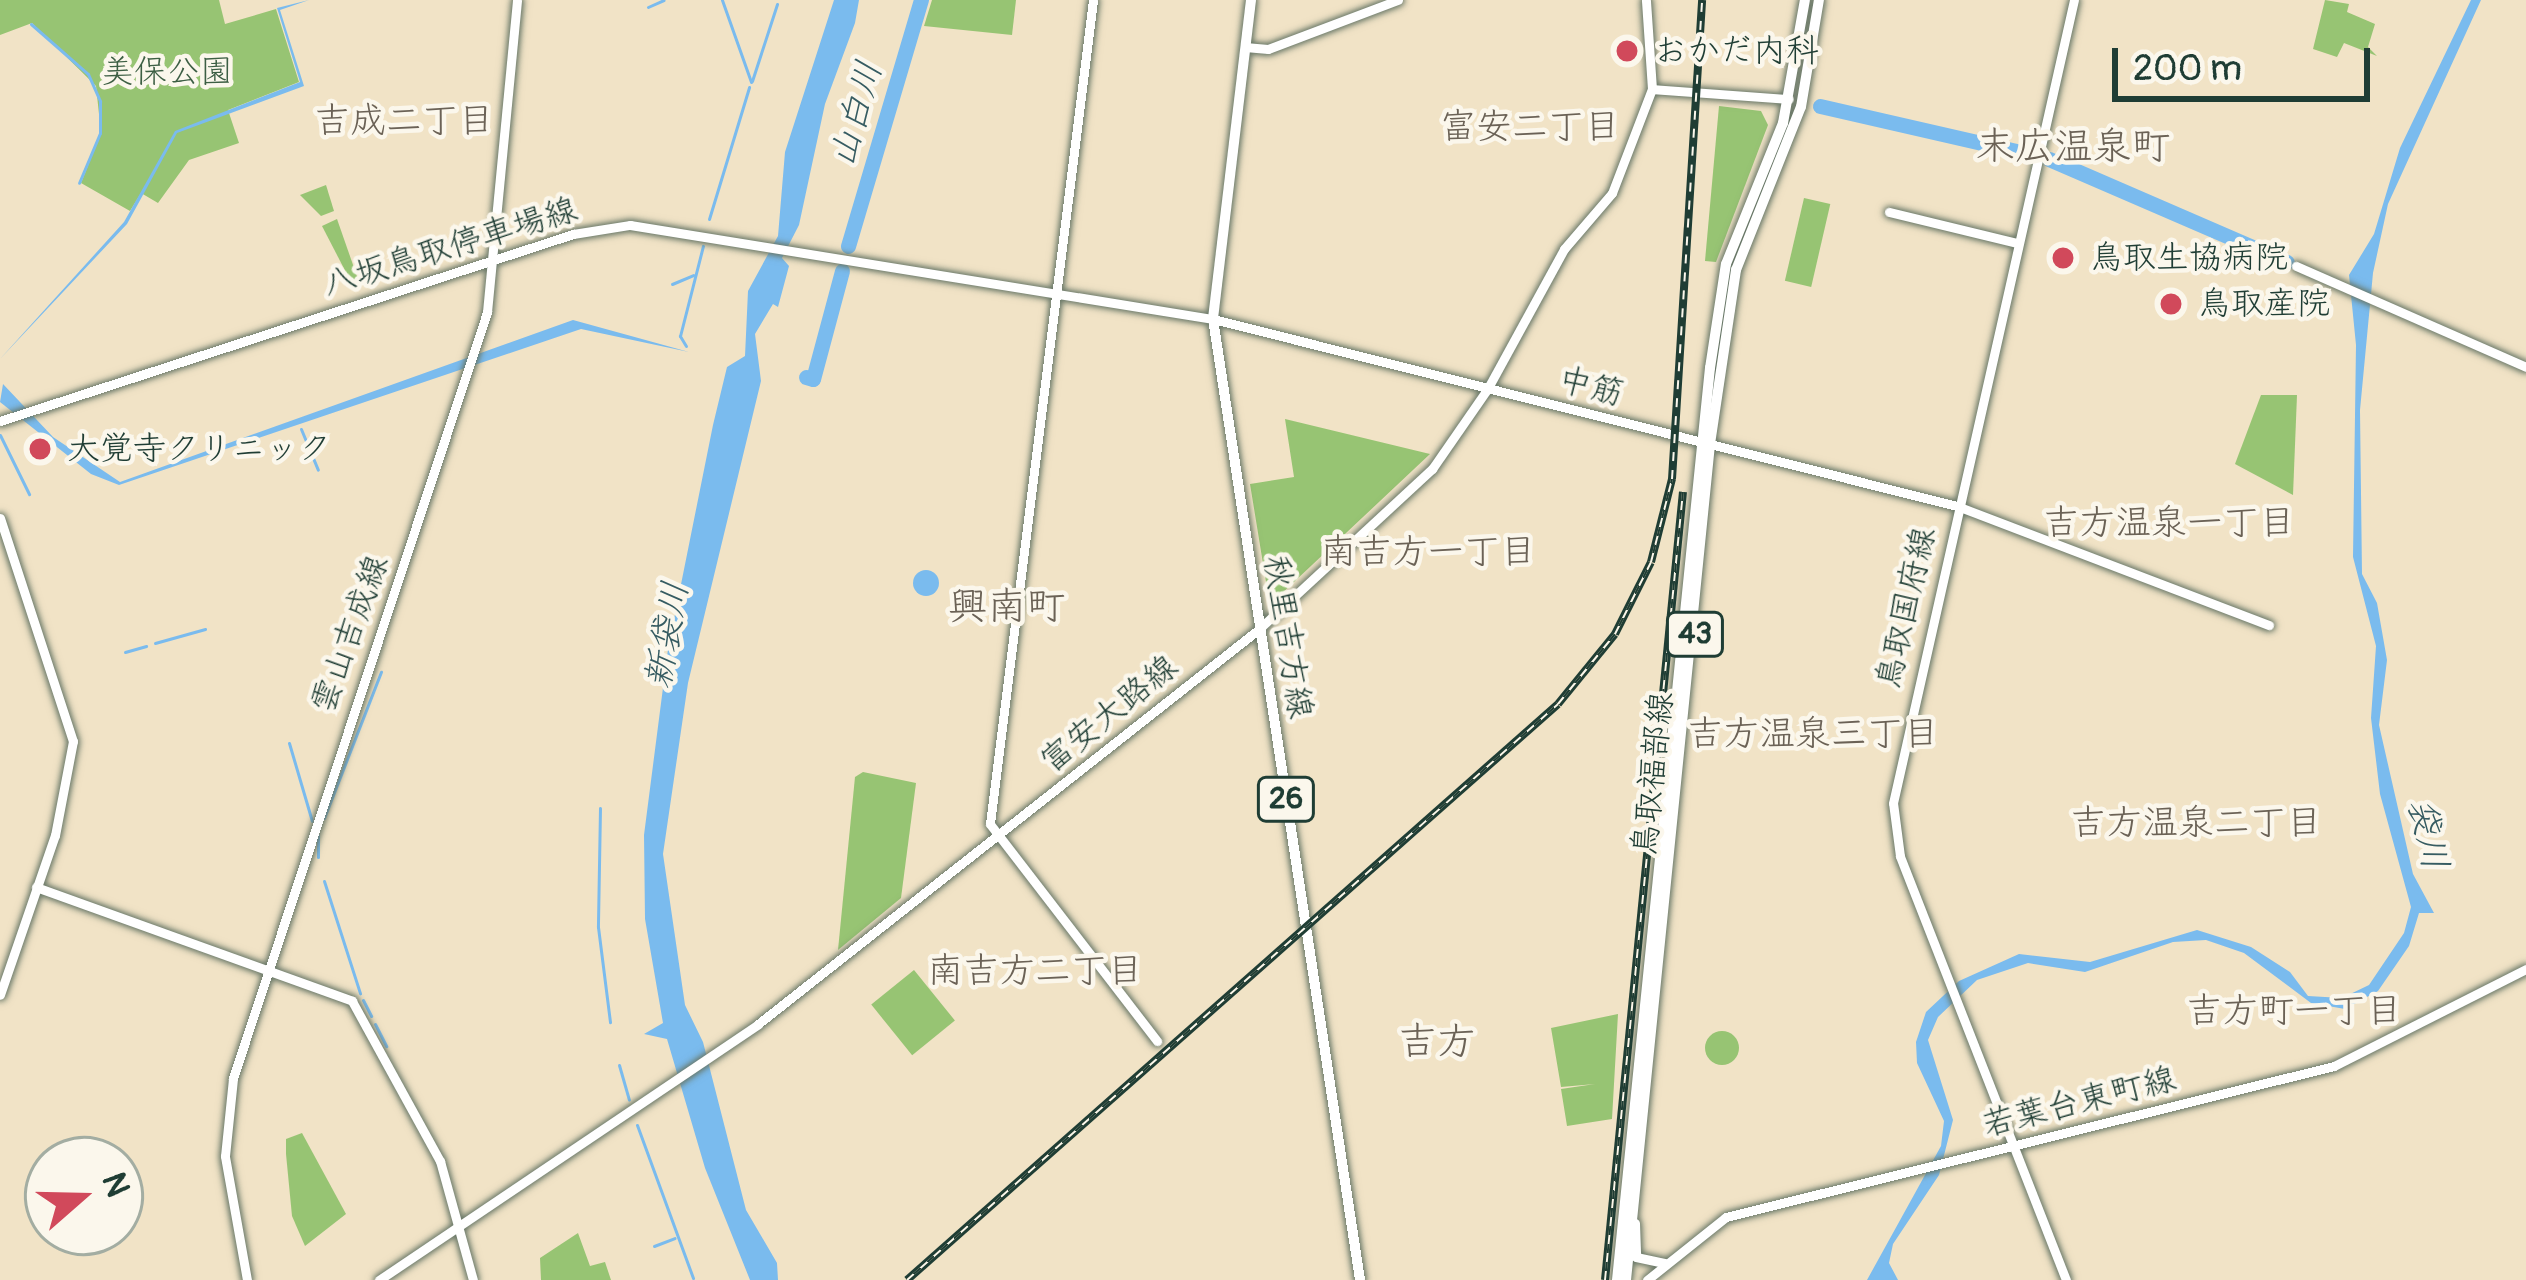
<!DOCTYPE html>
<html>
<head>
<meta charset="utf-8">
<style>
	body { margin:0 }
	#map { position:relative; width:2526px; height:1280px; overflow:hidden; background:#f1e3c6; font-family:Pangolin,"Klee One",sans-serif }
	div>[style] { position:absolute }
	[style*='--x'] { left:calc(var(--x)*1px); top:calc(var(--y)*1px); width:calc(var(--w)*1px); rotate:calc(var(--a)*1deg) }
	.green>* { inset:0; background:#97c473; transform-origin:0 0 }
	.round { border-radius:50% }
	.water>* { inset:0; background:#7abbee }
	.stream>* { height:3px; margin:-1.5px; padding:0 1.5px; transform-origin:1.5px; border-radius:1.5px; background:#7abbee }
	.river>* { height:15px; margin:-7.5px; padding:0 7.5px; transform-origin:7.5px; border-radius:7.5px; background:#7abbee }
	.roads { filter:drop-shadow(0 0 3px #687767) drop-shadow(0 0 3px #687767) }
	.tertiary>* { height:9px; margin:-4.5px; padding:0 4.5px; transform-origin:4.5px; border-radius:4.5px; background:#fff }
	.secondary>* { height:9px; margin:-4.5px; padding:0 4.5px; transform-origin:4.5px; border-radius:4.5px; background:#fff }
	.primary>* { height:10px; margin:-5px; padding:0 5px; transform-origin:5px; border-radius:5px; background:#fff }
	.rail>* { height:8px; margin-top:-4px; transform-origin:0; background:repeating-linear-gradient(90deg,#fbf7ec 0 9px,#1f3d34 0 18px); box-sizing:border-box; border-block:3px solid #1f3d34 }
	.dots>* { width:33px; height:33px; translate:-50% -50%; box-sizing:border-box; border:6px solid #fbf7ec; border-radius:50% }
	span { translate:-50% -50%; white-space:nowrap; text-align:center; line-height:1.15; -webkit-text-stroke:9px #fbf7ec; paint-order:stroke }
	.shield-label span { padding:3px 9px; background:#fbf7ec; border:3px solid; border-radius:9px; -webkit-text-stroke-width:0 }
	.shield-label { font-size:30px; color:#1f3d34; font-weight:700 }
	.poi-label { font-size:33px; color:#1f3d34 }
	.left { translate:0 -50%; text-align:left }
	.park-label { font-size:33px; color:#3d5f44 }
	.street-label { font-size:33px; color:#1f3d34 }
	.water-label { font-size:36px; color:#365c62; font-style:italic }
	.neighbourhood-label { font-size:36px; color:#6b6256 }
	.quarter-label { font-size:39px; color:#6b6256 }
	.north { position:absolute; left:24px; top:1136px; width:120px; height:120px; box-sizing:border-box; background:#fbf7ec; border:3px solid #a3ada2; border-radius:50%; rotate:70deg; font-size:33px; font-weight:700; line-height:48px; text-align:center; color:#1f3d34 }
	.north::after { content:''; display:block; margin:auto; width:42px; height:54px; background:#d1495b; clip-path:polygon(50% 0,100% 100%,50% 72%,0 100%) }
	.scale { position:absolute; left:2112px; top:48px; width:258px; height:54px; box-sizing:border-box; border:6px solid #1f3d34; border-top:0; padding-left:15px; font-size:36px; line-height:42px; white-space:nowrap; color:#1f3d34; -webkit-text-stroke:9px #fbf7ec; paint-order:stroke }
</style>
</head>
<body>
<div id="map">
	<div class="green">
		<div style="clip-path:polygon(0 0,219px 0,225px 24px,276px 9px,299px 82px,228px 110px,239px 143px,189px 160px,158px 203px,141px 193px,130px 211px,81px 183px,101px 133px,96px 86px,32px 23px,0 35px)"></div>
		<div style="clip-path:polygon(932px 0,1016px 0,1012px 35px,924px 26px)"></div>
		<div style="clip-path:polygon(2325px 0,2349px 4px,2347px 12px,2375px 24px,2368px 47px,2377px 56px,2344px 43px,2337px 57px,2313px 49px)"></div>
		<div style="clip-path:polygon(1719px 106px,1761px 111px,1768px 125px,1716px 262px,1705px 261px)"></div>
		<div style="clip-path:polygon(326px 185px,334px 211px,321px 216px,300px 195px)"></div>
		<div style="left:1804px;top:198px;width:27px;height:85px;rotate:13deg"></div>
		<div style="clip-path:polygon(337px 219px,359px 282px,352px 284px,322px 226px)"></div>
		<div style="clip-path:polygon(2261px 395px,2297px 395px,2293px 495px,2235px 464px)"></div>
		<div style="clip-path:polygon(1285px 419px,1430px 454px,1278px 597px,1268px 594px,1250px 484px,1294px 477px)"></div>
		<div style="clip-path:polygon(863px 772px,916px 783px,901px 898px,838px 950px,855px 777px)"></div>
		<div style="left:914px;top:970px;width:65px;height:55px;rotate:51deg"></div>
		<div style="clip-path:polygon(1618px 1014px,1612px 1119px,1567px 1126px,1561px 1089px,1595px 1084px,1561px 1087px,1551px 1028px)"></div>
		<div class="round" style="left:1705px;top:1031px;width:34px;height:34px"></div>
		<div style="clip-path:polygon(302px 1133px,346px 1214px,305px 1246px,292px 1216px,286px 1154px,286px 1139px)"></div>
		<div style="clip-path:polygon(578px 1233px,590px 1266px,605px 1262px,611px 1280px,541px 1280px,540px 1258px)"></div>
	</div>
	<div class="water">
		<div style="clip-path:polygon(309px 0,280px 10px,304px 86px,177px 133px,127px 224px,0 359px,124px 222px,175px 131px,300px 82px,277px 8px)"></div>
		<div style="clip-path:polygon(834px 0,859px 0,855px 23px,825px 104px,799px 225px,782px 258px,789px 266px,778px 307px,773px 304px,755px 334px,761px 381px,688px 683px,663px 854px,685px 1005px,703px 1042px,746px 1210px,777px 1263px,778px 1280px,750px 1280px,705px 1168px,667px 1039px,644px 1034px,663px 1023px,645px 919px,644px 835px,668px 649px,713px 425px,727px 367px,745px 356px,748px 291px,778px 236px,785px 152px)"></div>
		<div style="clip-path:polygon(2471px 0,2481px 0,2388px 204px,2373px 273px,2360px 410px,2362px 574px,2377px 603px,2387px 660px,2379px 725px,2413px 874px,2434px 913px,2419px 913px,2409px 946px,2378px 991px,2345px 1009px,2311px 1003px,2244px 953px,2206px 940px,2173px 942px,2085px 972px,2028px 963px,1977px 980px,1938px 1017px,1928px 1040px,1953px 1120px,1939px 1175px,1893px 1244px,1889px 1263px,1898px 1280px,1867px 1280px,1941px 1146px,1944px 1121px,1917px 1063px,1916px 1042px,1926px 1012px,1959px 981px,2019px 954px,2090px 962px,2197px 930px,2251px 947px,2290px 972px,2308px 996px,2342px 998px,2369px 985px,2404px 933px,2411px 907px,2380px 794px,2371px 718px,2376px 646px,2353px 557px,2356px 345px,2349px 275px,2374px 234px,2400px 148px)"></div>
		<div style="clip-path:polygon(573px 320px,689px 352px,581px 329px,119px 485px,91px 474px,0 402px,3px 384px,53px 437px,120px 482px)"></div>
		<div class="round" style="left:913px;top:570px;width:26px;height:26px"></div>
	</div>
	<div class="stream">
		<div style="--x:722;--y:0;--w:87;--a:70.5"></div>
		<div style="--x:648;--y:7;--w:17;--a:-24"></div>
		<div style="--x:31;--y:24;--w:76;--a:41.3"></div>
		<div style="--x:88;--y:74;--w:30;--a:66"></div>
		<div style="--x:100;--y:101;--w:32;--a:90"></div>
		<div style="--x:100;--y:133;--w:54;--a:112.8"></div>
		<div style="--x:752;--y:81;--w:81;--a:-72"></div>
		<div style="--x:709;--y:219;--w:138;--a:-73.1"></div>
		<div style="--x:672;--y:284;--w:23;--a:-23"></div>
		<div style="--x:686;--y:346;--w:12;--a:-121"></div>
		<div style="--x:680;--y:336;--w:93;--a:-75.7"></div>
		<div style="--x:301;--y:429;--w:44;--a:67.5"></div>
		<div style="--x:0;--y:435;--w:66;--a:63.8"></div>
		<div style="--x:155;--y:643;--w:52;--a:-15.6"></div>
		<div style="--x:125;--y:652;--w:22;--a:-16"></div>
		<div style="--x:289;--y:743;--w:81;--a:73.6"></div>
		<div style="--x:600;--y:808;--w:119;--a:91"></div>
		<div style="--x:598;--y:927;--w:96;--a:82.8"></div>
		<div style="--x:324;--y:818;--w:157;--a:-68.7"></div>
		<div style="--x:318;--y:857;--w:22;--a:-90"></div>
		<div style="--x:324;--y:881;--w:118;--a:72.2"></div>
		<div style="--x:363;--y:1000;--w:18;--a:63"></div>
		<div style="--x:375;--y:1024;--w:25;--a:63"></div>
		<div style="--x:619;--y:1065;--w:36;--a:74"></div>
		<div style="--x:637;--y:1125;--w:163;--a:69.9"></div>
		<div style="--x:654;--y:1246;--w:22;--a:-21"></div>
	</div>
	<div class="river">
		<div style="--x:1820;--y:106;--w:206;--a:12.9"></div>
		<div style="--x:2049;--y:159;--w:259;--a:23.4"></div>
		<div style="--x:848;--y:246;--w:257;--a:-73.5"></div>
		<div style="--x:806;--y:377;--w:7;--a:16"></div>
		<div style="--x:813;--y:379;--w:112;--a:-75"></div>
	</div>
	<div class="roads">
		<div class="tertiary">
			<div style="--x:1093;--y:0;--w:830;--a:97.13"></div>
			<div style="--x:990;--y:824;--w:274;--a:52.4"></div>
			<div style="--x:1245;--y:47;--w:23;--a:5"></div>
			<div style="--x:1268;--y:49;--w:139;--a:-20.7"></div>
			<div style="--x:1652;--y:89;--w:137;--a:4.2"></div>
			<div style="--x:1889;--y:212;--w:132;--a:13.6"></div>
			<div style="--x:2296;--y:266;--w:251;--a:23.7"></div>
			<div style="--x:1213;--y:319;--w:767;--a:14.11"></div>
			<div style="--x:1957;--y:506;--w:334;--a:20.9"></div>
			<div style="--x:0;--y:518;--w:235;--a:71.9"></div>
			<div style="--x:73;--y:741;--w:96;--a:100.8"></div>
			<div style="--x:55;--y:835;--w:169;--a:109"></div>
			<div style="--x:36;--y:887;--w:336;--a:19.8"></div>
			<div style="--x:352;--y:1001;--w:183;--a:61.2"></div>
			<div style="--x:440;--y:1161;--w:123;--a:74.5"></div>
			<div style="--x:247;--y:1280;--w:126;--a:-100.1"></div>
			<div style="--x:225;--y:1156;--w:78;--a:-84.1"></div>
			<div style="--x:233;--y:1078;--w:807;--a:-71.65"></div>
			<div style="--x:487;--y:312;--w:313;--a:-84.5"></div>
			<div style="--x:379;--y:1280;--w:457;--a:-34"></div>
			<div style="--x:758;--y:1024;--w:638;--a:-38.25"></div>
			<div style="--x:1259;--y:629;--w:236;--a:-42.8"></div>
			<div style="--x:1432;--y:469;--w:98;--a:-55.3"></div>
			<div style="--x:1488;--y:388;--w:158;--a:-61.3"></div>
			<div style="--x:1564;--y:249;--w:74;--a:-49.4"></div>
			<div style="--x:1612;--y:193;--w:111;--a:-69"></div>
			<div style="--x:1652;--y:89;--w:89;--a:-93.9"></div>
		</div>
		<div class="secondary">
			<div style="--x:0;--y:421;--w:603;--a:-18.07"></div>
			<div style="--x:573;--y:234;--w:58;--a:-9"></div>
			<div style="--x:630;--y:225;--w:591;--a:9.16"></div>
			<div style="--x:1635;--y:1223;--w:34;--a:88"></div>
			<div style="--x:1636;--y:1257;--w:30;--a:12"></div>
			<div style="--x:1647;--y:1280;--w:101;--a:-38.6"></div>
			<div style="--x:1726;--y:1217;--w:626;--a:-13.95"></div>
			<div style="--x:2334;--y:1066;--w:215;--a:-26.8"></div>
			<div style="--x:2066;--y:1280;--w:455;--a:-111.4"></div>
			<div style="--x:1900;--y:856;--w:53;--a:-97.5"></div>
			<div style="--x:1893;--y:803;--w:823;--a:-77.3"></div>
		</div>
		<div class="primary">
			<div style="--x:1251;--y:0;--w:321;--a:96.8"></div>
			<div style="--x:1213;--y:319;--w:972;--a:81.3"></div>
			<div style="--x:1617;--y:1280;--w:917;--a:-84.18"></div>
			<div style="--x:1710;--y:368;--w:105;--a:-81.3"></div>
			<div style="--x:1726;--y:264;--w:152;--a:-68"></div>
			<div style="--x:1783;--y:123;--w:125;--a:-79.9"></div>
			<div style="--x:1626;--y:1280;--w:840;--a:-84.26"></div>
			<div style="--x:1710;--y:444;--w:176;--a:-81.5"></div>
			<div style="--x:1736;--y:270;--w:175;--a:-68.3"></div>
			<div style="--x:1801;--y:107;--w:109;--a:-80.5"></div>
		</div>
	</div>
	<div class="rail">
		<div style="--x:907;--y:1280;--w:869;--a:-41.5"></div>
		<div style="--x:1558;--y:704;--w:90;--a:-50.8"></div>
		<div style="--x:1615;--y:634;--w:80;--a:-63.4"></div>
		<div style="--x:1651;--y:562;--w:86;--a:-75.8"></div>
		<div style="--x:1672;--y:479;--w:480;--a:-86.4"></div>
		<div style="--x:1605;--y:1280;--w:792;--a:-84.35"></div>
	</div>
	<div class="dots">
		<div style="left:1627px;top:51px;background:#d1495b"></div>
		<div style="left:2063px;top:258px;background:#d1495b"></div>
		<div style="left:2171px;top:304px;background:#d1495b"></div>
		<div style="left:40px;top:449px;background:#d1495b"></div>
	</div>
	<div class="shield-label">
		<span style="left:1695px;top:634px">43</span>
		<span style="left:1286px;top:799px">26</span>
	</div>
	<div class="poi-label">
		<span class="left" style="left:1654px;top:51px">おかだ内科</span>
		<span class="left" style="left:2090px;top:258px">鳥取生協病院</span>
		<span class="left" style="left:2198px;top:304px">鳥取産院</span>
		<span class="left" style="left:67px;top:449px">大覚寺クリニック</span>
	</div>
	<div class="park-label">
		<span style="left:167px;top:72px">美保公園</span>
	</div>
	<div class="street-label">
		<span style="left:450px;top:247px;rotate:-17deg">八坂鳥取停車場線</span>
		<span style="left:1591px;top:387px;rotate:14deg">中筋</span>
		<span style="left:1906px;top:608px;rotate:-77deg">鳥取国府線</span>
		<span style="left:350px;top:634px;rotate:-70deg">雲山吉成線</span>
		<span style="left:1288px;top:637px;rotate:81deg">秋里吉方線</span>
		<span style="left:1109px;top:714px;rotate:-39deg">富安大路線</span>
		<span style="left:1653px;top:774px;rotate:-84deg">鳥取福部線</span>
		<span style="left:2079px;top:1102px;rotate:-14deg">若葉台東町線</span>
	</div>
	<div class="water-label">
		<span style="left:856px;top:114px;rotate:-74deg">山白川</span>
		<span style="left:667px;top:635px;rotate:-80deg">新袋川</span>
		<span style="left:2428px;top:834px;rotate:77deg">袋川</span>
	</div>
	<div class="neighbourhood-label">
		<span style="left:404px;top:121px">吉成二丁目</span>
		<span style="left:1530px;top:127px">富安二丁目</span>
		<span style="left:2169px;top:523px">吉方温泉一丁目</span>
		<span style="left:1428px;top:552px">南吉方一丁目</span>
		<span style="left:1813px;top:734px">吉方温泉三丁目</span>
		<span style="left:2196px;top:823px">吉方温泉二丁目</span>
		<span style="left:1035px;top:971px">南吉方二丁目</span>
		<span style="left:2294px;top:1011px">吉方町一丁目</span>
	</div>
	<div class="quarter-label">
		<span style="left:2073px;top:147px">末広温泉町</span>
		<span style="left:1007px;top:607px">興南町</span>
		<span style="left:1437px;top:1042px">吉方</span>
	</div>
	<div class="north">N</div>
	<div class="scale">200 m</div>
</div>
</body>
</html>
